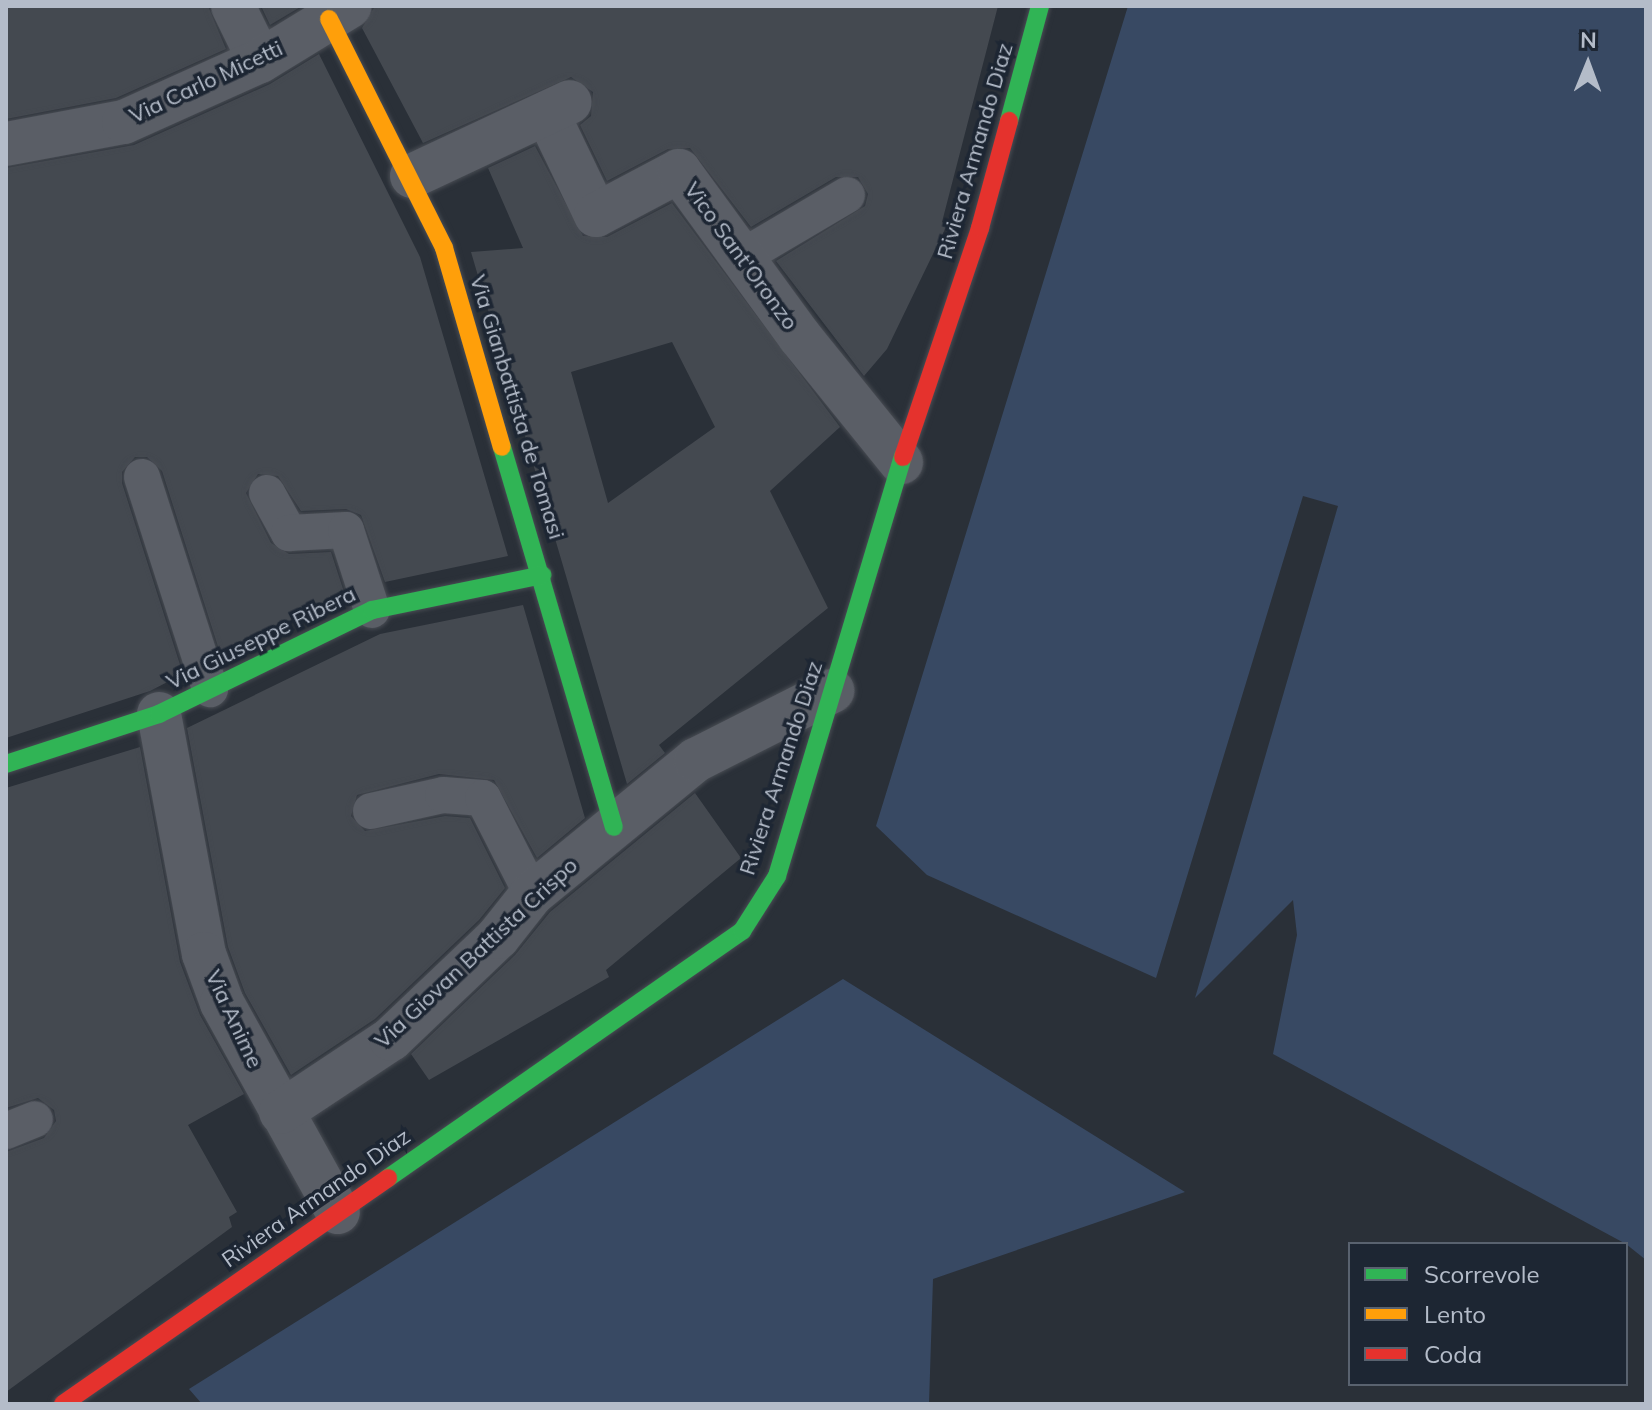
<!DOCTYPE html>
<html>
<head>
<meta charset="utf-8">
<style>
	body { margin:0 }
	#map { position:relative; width:1652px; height:1410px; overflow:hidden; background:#2a3038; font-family:Mulish,sans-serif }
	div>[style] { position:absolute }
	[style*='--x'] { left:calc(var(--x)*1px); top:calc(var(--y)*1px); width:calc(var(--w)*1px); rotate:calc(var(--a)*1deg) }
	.water>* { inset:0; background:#384963 }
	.building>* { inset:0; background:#444950 }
	.roads { filter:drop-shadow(0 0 2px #484c53) drop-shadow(0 0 2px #484c53) }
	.lane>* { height:36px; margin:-18px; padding:0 18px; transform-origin:18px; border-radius:18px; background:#5a5e66 }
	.street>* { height:44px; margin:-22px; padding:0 22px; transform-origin:22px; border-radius:22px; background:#5a5e66 }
	.fast>* { height:18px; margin:-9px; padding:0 9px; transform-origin:9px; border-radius:9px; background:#30b455 }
	.slow>* { height:18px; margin:-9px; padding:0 9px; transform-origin:9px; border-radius:9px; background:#ff9f0a }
	.jam>* { height:18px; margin:-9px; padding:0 9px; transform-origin:9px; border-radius:9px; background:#e5322d }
	span { translate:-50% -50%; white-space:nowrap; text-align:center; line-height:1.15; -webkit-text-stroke:7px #1d2633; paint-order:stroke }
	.street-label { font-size:22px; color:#b4bcc9 }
	.frame { position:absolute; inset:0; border:8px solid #b4bcc9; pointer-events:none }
	.legend { position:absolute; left:1348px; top:1242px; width:280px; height:144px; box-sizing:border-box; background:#1d2633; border:2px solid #59626f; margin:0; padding:10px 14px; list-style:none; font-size:24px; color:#b4bcc9 }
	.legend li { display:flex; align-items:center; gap:16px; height:40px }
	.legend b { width:40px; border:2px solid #59626f }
	.north { position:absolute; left:1548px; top:24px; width:80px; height:80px; -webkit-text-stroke:6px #1d2633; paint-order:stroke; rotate:1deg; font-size:22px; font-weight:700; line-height:32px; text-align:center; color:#b4bcc9 }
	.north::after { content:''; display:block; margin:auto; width:28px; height:36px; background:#b4bcc9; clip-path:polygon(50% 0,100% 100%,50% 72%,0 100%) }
</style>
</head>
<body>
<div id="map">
	<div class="water">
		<div style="clip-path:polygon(1128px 6px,1646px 6px,1646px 1260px,1626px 1244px,1273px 1054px,1297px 935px,1293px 900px,1195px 998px,1338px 506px,1303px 496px,1156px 978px,927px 875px,876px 826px)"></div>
		<div style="clip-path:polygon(843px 979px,1185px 1192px,933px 1279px,929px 1404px,202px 1404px,189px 1389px)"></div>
	</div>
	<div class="building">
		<div style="clip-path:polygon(6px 6px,208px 6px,226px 49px,116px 98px,6px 119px)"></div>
		<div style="clip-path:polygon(261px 6px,302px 6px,270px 25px)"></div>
		<div style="clip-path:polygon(375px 6px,998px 6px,942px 222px,947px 225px,887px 349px,864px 376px,776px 261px,865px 206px,868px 194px,858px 177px,836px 177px,751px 227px,690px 148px,668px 149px,607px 181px,580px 125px,591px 116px,593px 92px,571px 77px,423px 143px,362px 28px)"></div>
		<div style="clip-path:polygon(319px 54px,420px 257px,508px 556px,385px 582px,361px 515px,346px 509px,301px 511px,278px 476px,258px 474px,246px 493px,271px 543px,289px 554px,331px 552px,345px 595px,221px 656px,162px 471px,147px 457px,135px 457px,122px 472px,122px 483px,183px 674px,150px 691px,6px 738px,6px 168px,134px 145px,270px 84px)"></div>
		<div style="clip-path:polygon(evenodd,535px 146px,583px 236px,607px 237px,672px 203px,840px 427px,770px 491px,828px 608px,659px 745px,665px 753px,627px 784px,471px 252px,523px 248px,488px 168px,535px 146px,672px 342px,715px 427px,608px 503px,571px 372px,672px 342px)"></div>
		<div style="clip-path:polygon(523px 605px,585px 818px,537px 858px,494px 780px,439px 774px,357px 795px,351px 816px,365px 831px,445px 816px,470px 818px,505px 888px,479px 920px,375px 1019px,291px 1075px,245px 993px,228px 947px,187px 728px,380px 634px)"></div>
		<div style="clip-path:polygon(140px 747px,180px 962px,200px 1015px,244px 1094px,188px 1125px,237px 1212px,229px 1217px,232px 1227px,6px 1392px,6px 1152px,44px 1138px,56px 1121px,54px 1110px,38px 1098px,6px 1108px,6px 788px)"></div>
		<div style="clip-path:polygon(695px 793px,741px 858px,606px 970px,609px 977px,429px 1080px,411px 1054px,515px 955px,550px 912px)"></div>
	</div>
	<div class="roads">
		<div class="lane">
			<div style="--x:740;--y:258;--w:124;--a:-30.5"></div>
			<div style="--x:142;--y:477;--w:223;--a:72.2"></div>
			<div style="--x:267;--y:493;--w:46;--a:61.2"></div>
			<div style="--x:289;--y:533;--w:57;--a:-3"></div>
			<div style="--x:346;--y:530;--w:84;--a:72"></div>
			<div style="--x:371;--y:811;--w:74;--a:-12.5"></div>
			<div style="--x:443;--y:795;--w:40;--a:4.3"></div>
			<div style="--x:483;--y:798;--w:108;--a:63"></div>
			<div style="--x:6;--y:1131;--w:31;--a:-22"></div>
		</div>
		<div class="street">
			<div style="--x:233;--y:6;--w:61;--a:63.9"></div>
			<div style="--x:548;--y:115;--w:111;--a:64.4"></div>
			<div style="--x:596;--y:215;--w:94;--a:-27.9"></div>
			<div style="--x:679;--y:171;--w:205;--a:53.9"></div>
			<div style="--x:800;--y:337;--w:161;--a:51.1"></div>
			<div style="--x:6;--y:144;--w:120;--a:-10.6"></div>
			<div style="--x:124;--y:122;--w:149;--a:-24.2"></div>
			<div style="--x:260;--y:61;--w:105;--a:-31.4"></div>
			<div style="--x:412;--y:176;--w:174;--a:-25.1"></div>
			<div style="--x:159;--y:714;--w:244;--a:79.4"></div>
			<div style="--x:204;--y:954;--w:52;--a:69.8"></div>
			<div style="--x:222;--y:1003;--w:239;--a:61"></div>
			<div style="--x:281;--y:1112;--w:132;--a:-33.6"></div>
			<div style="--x:391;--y:1039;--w:148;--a:-43.6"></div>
			<div style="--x:498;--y:937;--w:55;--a:-51.7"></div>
			<div style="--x:532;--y:894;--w:212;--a:-39.3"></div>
			<div style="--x:696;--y:760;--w:153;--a:-26.9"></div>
		</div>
		<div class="fast">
			<div style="--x:1009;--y:121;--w:119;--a:-74.9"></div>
			<div style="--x:502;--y:447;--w:396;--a:73.6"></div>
			<div style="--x:6;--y:764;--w:161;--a:-18.1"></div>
			<div style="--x:159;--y:714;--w:237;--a:-26"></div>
			<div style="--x:372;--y:610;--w:174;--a:-11.6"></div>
			<div style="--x:388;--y:1178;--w:432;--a:-34.9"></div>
			<div style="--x:742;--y:931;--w:65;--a:-57.5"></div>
			<div style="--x:777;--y:876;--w:438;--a:-73.3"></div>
		</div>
		<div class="slow">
			<div style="--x:329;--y:19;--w:256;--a:63.3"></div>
			<div style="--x:444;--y:248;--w:207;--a:73.8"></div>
		</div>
		<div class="jam">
			<div style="--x:903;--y:457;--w:242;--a:-71.4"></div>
			<div style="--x:980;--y:228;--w:111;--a:-74.8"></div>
			<div style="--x:63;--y:1404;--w:396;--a:-34.8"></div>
		</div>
	</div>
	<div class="street-label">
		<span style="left:206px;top:82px;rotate:-25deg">Via Carlo Micetti</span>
		<span style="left:975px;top:151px;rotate:-74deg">Riviera Armando Diaz</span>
		<span style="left:741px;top:256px;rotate:54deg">Vico Sant'Oronzo</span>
		<span style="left:517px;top:407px;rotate:73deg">Via Gianbattista de Tomasi</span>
		<span style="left:261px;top:638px;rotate:-26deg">Via Giuseppe Ribera</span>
		<span style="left:781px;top:768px;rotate:-72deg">Riviera Armando Diaz</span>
		<span style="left:476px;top:953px;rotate:-43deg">Via Giovan Battista Crispo</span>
		<span style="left:234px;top:1019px;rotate:65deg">Via Anime</span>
		<span style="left:316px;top:1198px;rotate:-35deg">Riviera Armando Diaz</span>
	</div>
	<div class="frame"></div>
	<ul class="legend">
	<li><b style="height:10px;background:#30b455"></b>Scorrevole</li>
	<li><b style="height:10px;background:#ff9f0a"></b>Lento</li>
	<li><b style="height:10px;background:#e5322d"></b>Coda</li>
	</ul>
	<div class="north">N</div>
</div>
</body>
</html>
